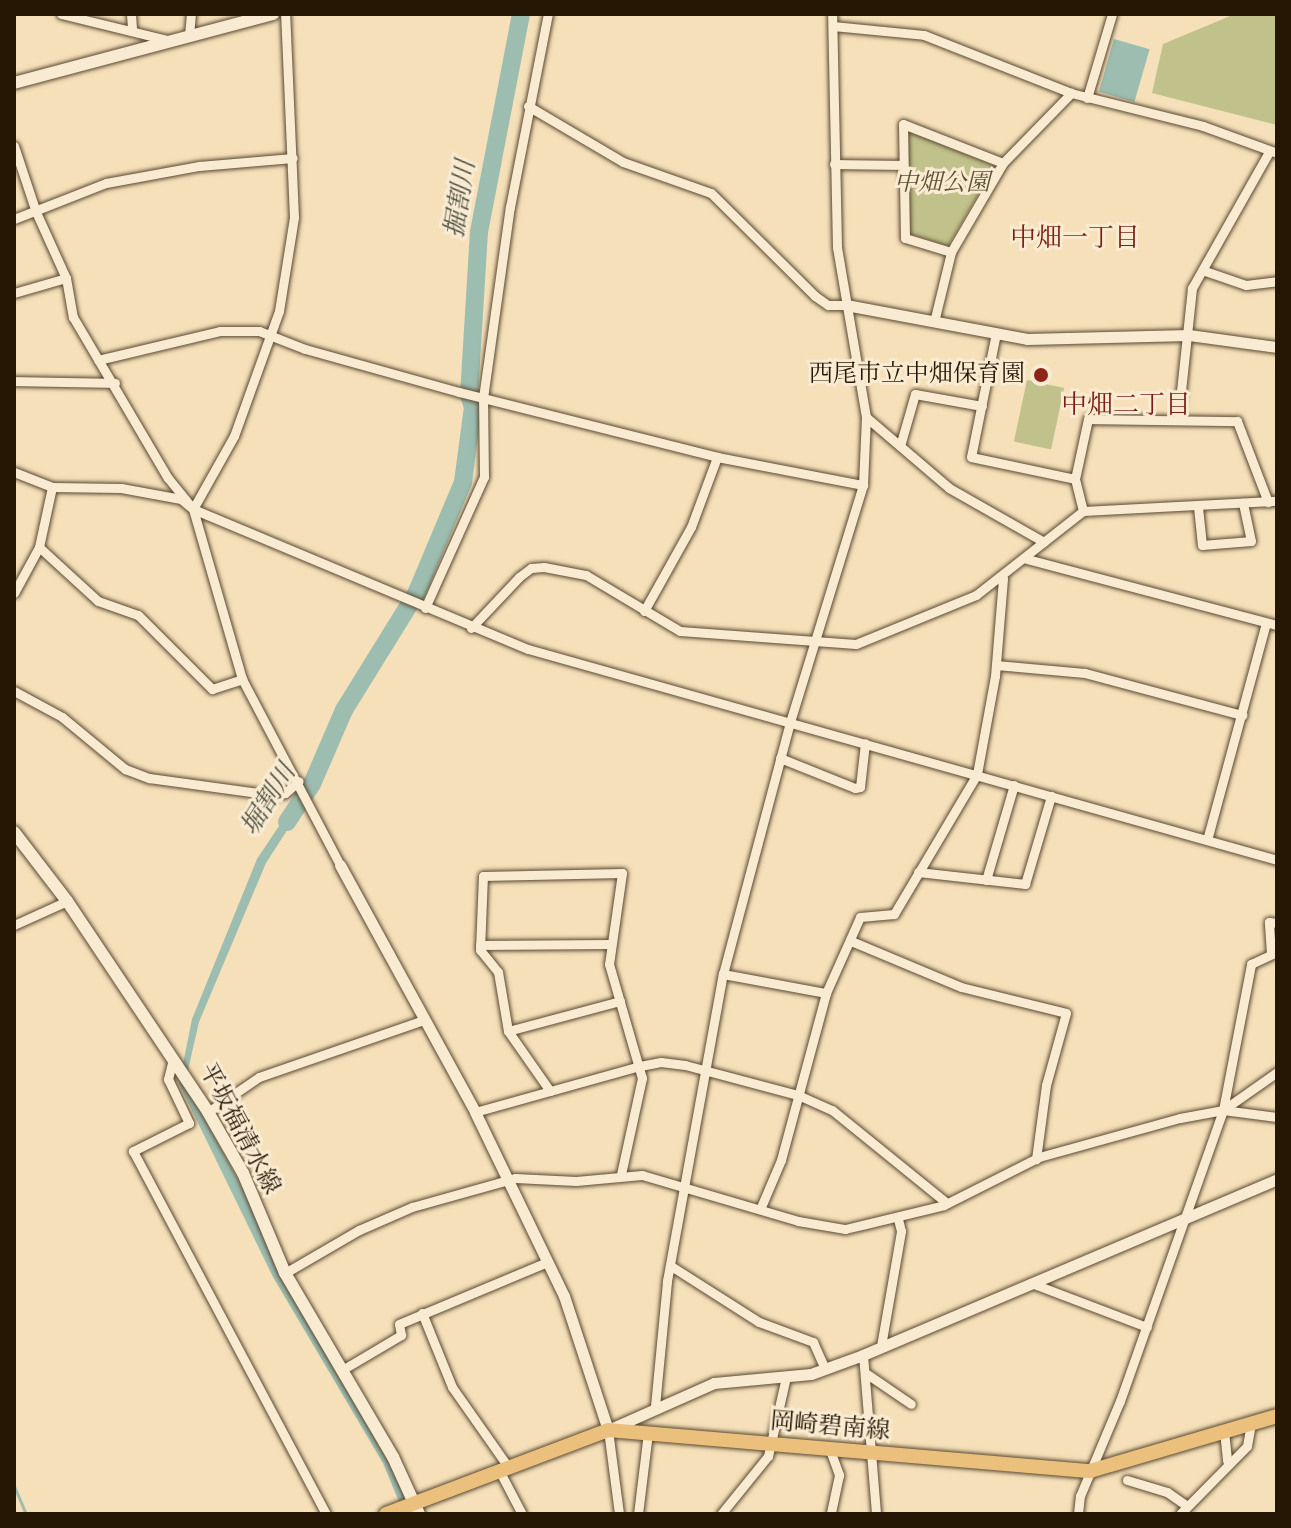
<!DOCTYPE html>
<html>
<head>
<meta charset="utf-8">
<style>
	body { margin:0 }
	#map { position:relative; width:1291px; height:1528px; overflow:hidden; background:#f5e0b9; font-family:"IM FELL DW Pica","Noto Serif JP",serif }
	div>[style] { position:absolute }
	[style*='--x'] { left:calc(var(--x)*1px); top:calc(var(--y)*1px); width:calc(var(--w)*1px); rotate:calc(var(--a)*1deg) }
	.green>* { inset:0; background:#c1c18b; transform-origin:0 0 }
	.water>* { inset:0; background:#9cbdb0; transform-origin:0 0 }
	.stream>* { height:3px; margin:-1.5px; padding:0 1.5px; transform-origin:1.5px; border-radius:1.5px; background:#9cbdb0 }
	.river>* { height:18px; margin:-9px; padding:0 9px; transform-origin:9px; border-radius:9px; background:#9cbdb0 }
	.roads { filter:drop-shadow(0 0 2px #5a4831) drop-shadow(0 0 2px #5a4831) }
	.minor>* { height:9px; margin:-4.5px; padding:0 4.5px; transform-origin:4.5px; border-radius:4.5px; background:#f8ebd2 }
	.tertiary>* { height:11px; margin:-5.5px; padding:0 5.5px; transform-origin:5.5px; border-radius:5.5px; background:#f8ebd2 }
	.secondary>* { height:12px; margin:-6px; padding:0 6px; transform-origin:6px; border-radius:6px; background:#f8ebd2 }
	.primary>* { height:14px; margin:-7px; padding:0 7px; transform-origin:7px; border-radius:7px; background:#eac07c }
	.dots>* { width:22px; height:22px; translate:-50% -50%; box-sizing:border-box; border:4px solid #f8ebd2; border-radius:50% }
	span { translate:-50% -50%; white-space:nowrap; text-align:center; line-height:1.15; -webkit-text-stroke:6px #f8ebd2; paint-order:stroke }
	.park-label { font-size:24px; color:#5c5233; font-style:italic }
	.poi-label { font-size:24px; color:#261604 }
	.right { translate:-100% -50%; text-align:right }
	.street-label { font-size:24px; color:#261604 }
	.water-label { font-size:26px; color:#4f5040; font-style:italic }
	.neighbourhood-label { font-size:26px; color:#7a1f14 }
	.frame { position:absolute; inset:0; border:16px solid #261604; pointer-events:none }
</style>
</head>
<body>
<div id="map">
	<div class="green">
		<div style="clip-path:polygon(1235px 14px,1277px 14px,1277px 125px,1152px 93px,1163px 44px)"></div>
		<div style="clip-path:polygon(907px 131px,995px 166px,948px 246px,910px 234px)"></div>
		<div style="left:1027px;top:380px;width:38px;height:63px;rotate:12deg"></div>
	</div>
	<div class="water">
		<div style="left:1114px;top:39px;width:37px;height:55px;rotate:16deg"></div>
		<div style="clip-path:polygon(297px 799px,302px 807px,266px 863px,199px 1022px,185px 1083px,247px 1196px,286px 1283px,390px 1461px,412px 1514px,404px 1514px,383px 1463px,273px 1277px,179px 1084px,192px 1019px,257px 859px)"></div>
	</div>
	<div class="stream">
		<div style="--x:14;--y:1486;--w:30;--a:67"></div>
	</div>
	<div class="river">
		<div style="--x:287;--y:822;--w:45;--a:-56.7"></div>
		<div style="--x:312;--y:784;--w:81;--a:-66.6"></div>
		<div style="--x:344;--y:710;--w:137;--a:-58.2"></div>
		<div style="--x:416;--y:594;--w:121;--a:-67.2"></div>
		<div style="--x:463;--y:482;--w:76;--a:-82.4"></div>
		<div style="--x:473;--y:407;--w:13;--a:-108"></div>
		<div style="--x:469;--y:395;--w:163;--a:-86.5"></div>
		<div style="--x:479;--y:232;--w:222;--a:-79.1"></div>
	</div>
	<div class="roads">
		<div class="minor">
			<div style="--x:61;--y:14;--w:113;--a:13.8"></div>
			<div style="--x:131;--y:14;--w:16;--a:86"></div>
			<div style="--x:833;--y:26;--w:91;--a:5.6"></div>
			<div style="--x:924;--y:35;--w:158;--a:21.5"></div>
			<div style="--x:1071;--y:93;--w:136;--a:14"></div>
			<div style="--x:1203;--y:126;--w:79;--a:20"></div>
			<div style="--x:189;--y:36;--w:22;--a:-85"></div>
			<div style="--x:1087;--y:98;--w:88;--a:-73.4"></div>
			<div style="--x:528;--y:106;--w:110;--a:30.5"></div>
			<div style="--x:623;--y:162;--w:93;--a:19.4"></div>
			<div style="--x:711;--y:193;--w:146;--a:44.7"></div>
			<div style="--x:815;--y:296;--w:16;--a:35"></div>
			<div style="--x:828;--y:305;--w:18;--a:0"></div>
			<div style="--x:14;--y:146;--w:70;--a:71.6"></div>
			<div style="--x:36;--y:212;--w:72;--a:65.6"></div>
			<div style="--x:66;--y:278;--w:40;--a:80"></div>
			<div style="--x:73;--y:317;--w:187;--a:59.5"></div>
			<div style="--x:168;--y:478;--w:40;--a:51"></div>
			<div style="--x:193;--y:509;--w:177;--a:73.9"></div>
			<div style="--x:242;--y:679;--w:210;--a:62.2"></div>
			<div style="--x:834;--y:164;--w:67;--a:0.9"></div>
			<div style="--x:14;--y:219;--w:99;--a:-21.4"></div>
			<div style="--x:106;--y:183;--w:95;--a:-10.4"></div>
			<div style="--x:199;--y:166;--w:94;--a:-4.9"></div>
			<div style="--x:951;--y:252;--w:48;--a:-163.1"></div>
			<div style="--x:905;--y:238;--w:114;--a:-91"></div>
			<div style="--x:903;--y:124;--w:107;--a:21.3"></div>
			<div style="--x:1205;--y:271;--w:43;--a:18.9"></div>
			<div style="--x:1246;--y:285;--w:31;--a:-7"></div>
			<div style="--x:14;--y:293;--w:54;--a:-16.1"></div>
			<div style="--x:934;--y:322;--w:72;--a:-76.3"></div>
			<div style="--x:951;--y:252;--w:103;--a:-59.7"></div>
			<div style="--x:1003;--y:163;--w:98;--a:-45.8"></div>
			<div style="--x:996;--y:333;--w:126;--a:101.4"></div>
			<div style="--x:971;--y:457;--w:106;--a:11.9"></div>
			<div style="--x:98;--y:360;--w:125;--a:-13.4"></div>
			<div style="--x:220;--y:331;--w:39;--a:0"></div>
			<div style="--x:259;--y:331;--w:49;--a:21.4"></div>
			<div style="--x:305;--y:349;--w:160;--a:15.6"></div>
			<div style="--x:459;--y:392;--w:266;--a:14.1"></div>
			<div style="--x:717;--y:457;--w:149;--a:10.9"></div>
			<div style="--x:14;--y:381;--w:101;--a:1.1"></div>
			<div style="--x:866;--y:417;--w:109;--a:40.5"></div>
			<div style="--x:949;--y:488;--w:109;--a:29.6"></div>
			<div style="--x:1178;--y:419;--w:132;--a:-83.9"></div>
			<div style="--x:1192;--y:288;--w:156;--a:-60.5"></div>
			<div style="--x:900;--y:446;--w:54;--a:-73.9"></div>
			<div style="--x:915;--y:394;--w:68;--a:10.2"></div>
			<div style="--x:14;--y:472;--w:41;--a:21.5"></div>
			<div style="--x:52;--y:487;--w:69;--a:0.8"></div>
			<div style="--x:121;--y:488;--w:61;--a:10.4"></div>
			<div style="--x:181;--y:499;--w:16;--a:40"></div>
			<div style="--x:193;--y:509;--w:363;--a:22.7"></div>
			<div style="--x:528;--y:649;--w:778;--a:15.73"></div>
			<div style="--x:1198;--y:507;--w:38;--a:84"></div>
			<div style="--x:1202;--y:545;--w:49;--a:-4.7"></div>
			<div style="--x:1251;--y:541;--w:39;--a:-102"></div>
			<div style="--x:193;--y:509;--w:84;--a:-60.7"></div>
			<div style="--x:234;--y:436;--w:133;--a:-70.2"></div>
			<div style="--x:279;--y:311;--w:95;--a:-80.9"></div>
			<div style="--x:294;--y:217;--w:203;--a:-92.5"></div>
			<div style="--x:1083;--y:511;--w:33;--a:-104"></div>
			<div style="--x:1075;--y:479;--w:61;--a:-77.8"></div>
			<div style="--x:1088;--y:419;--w:149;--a:0.8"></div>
			<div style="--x:1237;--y:421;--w:87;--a:69.1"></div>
			<div style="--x:39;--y:547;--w:80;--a:42.5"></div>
			<div style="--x:98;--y:601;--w:42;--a:19.3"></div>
			<div style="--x:138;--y:615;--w:105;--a:45"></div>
			<div style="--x:212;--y:689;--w:32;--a:-18"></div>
			<div style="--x:1027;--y:559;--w:259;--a:14.8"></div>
			<div style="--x:14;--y:593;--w:52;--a:-61.5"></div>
			<div style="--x:39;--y:547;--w:61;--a:-77.8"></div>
			<div style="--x:425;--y:608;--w:144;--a:-65.8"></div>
			<div style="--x:484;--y:477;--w:79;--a:-90.7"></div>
			<div style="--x:483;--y:398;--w:193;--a:-82"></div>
			<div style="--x:510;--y:207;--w:197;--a:-78.9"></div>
			<div style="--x:644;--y:611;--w:96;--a:-60.8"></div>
			<div style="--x:691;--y:527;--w:75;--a:-69.6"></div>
			<div style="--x:471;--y:628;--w:70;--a:-46.7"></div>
			<div style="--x:519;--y:577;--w:15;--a:-37"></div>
			<div style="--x:531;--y:568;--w:13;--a:-4"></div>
			<div style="--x:544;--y:567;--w:43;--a:10.8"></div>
			<div style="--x:586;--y:575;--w:109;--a:30.8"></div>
			<div style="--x:680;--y:631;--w:176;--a:4.2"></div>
			<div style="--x:856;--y:644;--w:130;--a:-22.2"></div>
			<div style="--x:976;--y:595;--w:136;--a:-38.1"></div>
			<div style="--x:1083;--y:511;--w:194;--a:-3"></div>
			<div style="--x:996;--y:665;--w:89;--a:5.1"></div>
			<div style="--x:1085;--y:673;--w:163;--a:15"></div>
			<div style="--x:14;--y:691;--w:55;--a:28.4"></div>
			<div style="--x:62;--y:717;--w:82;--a:39.5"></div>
			<div style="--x:125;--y:769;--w:26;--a:21"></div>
			<div style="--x:149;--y:778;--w:125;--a:7.8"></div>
			<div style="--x:273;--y:795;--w:12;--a:-9"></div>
			<div style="--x:285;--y:793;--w:18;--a:-41"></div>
			<div style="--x:780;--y:758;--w:81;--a:21.8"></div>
			<div style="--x:855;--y:788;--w:5;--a:-11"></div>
			<div style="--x:860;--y:787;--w:44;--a:-83.5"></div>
			<div style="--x:1207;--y:840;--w:225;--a:-74.8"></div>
			<div style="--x:918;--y:872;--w:108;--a:6.4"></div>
			<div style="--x:1025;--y:884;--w:92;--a:-73.5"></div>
			<div style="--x:986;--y:880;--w:99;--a:-73.6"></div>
			<div style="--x:14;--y:925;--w:58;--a:-24.4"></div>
			<div style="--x:851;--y:941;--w:119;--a:22.7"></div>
			<div style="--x:961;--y:987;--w:108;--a:13.9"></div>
			<div style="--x:1066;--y:1013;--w:75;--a:105.5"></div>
			<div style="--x:1046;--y:1085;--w:75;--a:97.7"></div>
			<div style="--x:480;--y:945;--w:130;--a:-0.4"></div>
			<div style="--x:1271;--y:953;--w:31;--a:-94"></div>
			<div style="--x:1269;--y:922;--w:8;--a:7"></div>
			<div style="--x:723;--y:974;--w:105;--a:10.5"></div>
			<div style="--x:508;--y:1031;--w:116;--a:-15"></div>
			<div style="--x:173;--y:1059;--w:21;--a:104"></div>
			<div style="--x:168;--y:1079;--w:49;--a:64.5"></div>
			<div style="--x:189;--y:1123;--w:63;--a:153.4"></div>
			<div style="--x:133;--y:1151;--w:411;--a:62"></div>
			<div style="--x:550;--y:1091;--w:73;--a:-125"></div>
			<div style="--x:508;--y:1031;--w:60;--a:-99.6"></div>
			<div style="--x:498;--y:972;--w:28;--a:-129"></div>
			<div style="--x:480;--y:950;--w:74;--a:-87.7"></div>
			<div style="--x:483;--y:876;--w:139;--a:-1.2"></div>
			<div style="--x:622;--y:873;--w:92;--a:98.1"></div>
			<div style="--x:609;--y:964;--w:119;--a:73.9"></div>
			<div style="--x:642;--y:1078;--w:98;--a:102.3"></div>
			<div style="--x:1223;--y:1110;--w:66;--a:-35.1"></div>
			<div style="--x:208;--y:1112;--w:62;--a:-34.5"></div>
			<div style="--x:259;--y:1077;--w:175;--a:-19.1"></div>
			<div style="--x:475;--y:1112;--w:171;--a:-15.6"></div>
			<div style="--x:640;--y:1066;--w:21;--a:-11"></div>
			<div style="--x:661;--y:1062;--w:24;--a:7"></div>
			<div style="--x:685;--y:1065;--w:117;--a:14.9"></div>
			<div style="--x:798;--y:1095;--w:37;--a:24"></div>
			<div style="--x:832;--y:1110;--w:148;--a:39"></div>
			<div style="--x:761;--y:1207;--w:51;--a:-66.9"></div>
			<div style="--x:781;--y:1160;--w:173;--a:-74.9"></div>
			<div style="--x:826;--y:993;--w:83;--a:-65.9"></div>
			<div style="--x:860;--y:917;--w:34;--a:-5"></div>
			<div style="--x:894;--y:914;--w:163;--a:-59.3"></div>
			<div style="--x:977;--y:774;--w:100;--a:-79.6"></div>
			<div style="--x:995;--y:676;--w:98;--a:-85.3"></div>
			<div style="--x:671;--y:1266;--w:104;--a:32.5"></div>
			<div style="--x:759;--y:1322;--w:58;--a:20.3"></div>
			<div style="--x:813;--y:1342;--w:30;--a:66"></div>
			<div style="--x:285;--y:1273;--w:86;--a:-30.2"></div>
			<div style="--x:359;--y:1230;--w:58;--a:-23.5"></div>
			<div style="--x:412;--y:1207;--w:107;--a:-15.7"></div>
			<div style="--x:515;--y:1178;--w:61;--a:2.8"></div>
			<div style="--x:576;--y:1181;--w:66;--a:-5.2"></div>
			<div style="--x:642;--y:1175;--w:163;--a:16.4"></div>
			<div style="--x:798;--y:1221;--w:48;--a:9.7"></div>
			<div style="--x:845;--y:1229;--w:102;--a:-13.6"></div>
			<div style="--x:944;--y:1205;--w:106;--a:-26.8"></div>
			<div style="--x:1039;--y:1157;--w:146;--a:-15.5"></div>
			<div style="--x:1180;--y:1118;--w:44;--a:-10.5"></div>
			<div style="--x:1223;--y:1110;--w:54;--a:7.4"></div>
			<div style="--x:1031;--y:1283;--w:124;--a:20.8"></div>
			<div style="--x:422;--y:1313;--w:80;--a:67.9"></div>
			<div style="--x:452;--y:1387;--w:99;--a:54.9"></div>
			<div style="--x:881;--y:1346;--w:117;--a:-80.1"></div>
			<div style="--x:901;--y:1231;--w:12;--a:-104"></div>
			<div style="--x:863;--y:1355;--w:160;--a:85.3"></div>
			<div style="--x:342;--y:1370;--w:69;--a:-30.7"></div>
			<div style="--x:401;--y:1335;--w:11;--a:-100"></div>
			<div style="--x:399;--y:1324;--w:160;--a:-22.7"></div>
			<div style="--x:867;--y:1374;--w:53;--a:34.3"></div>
			<div style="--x:655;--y:1406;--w:126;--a:-84.5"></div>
			<div style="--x:667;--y:1281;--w:312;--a:-79.7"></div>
			<div style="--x:723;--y:974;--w:261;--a:-75.1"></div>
			<div style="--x:790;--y:722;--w:248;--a:-72.9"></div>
			<div style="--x:863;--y:485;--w:68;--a:-87.5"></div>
			<div style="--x:866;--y:417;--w:172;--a:-99.7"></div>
			<div style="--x:837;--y:247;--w:233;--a:-91.2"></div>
			<div style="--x:608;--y:1430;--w:85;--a:82.5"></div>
			<div style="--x:1224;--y:1431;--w:30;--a:84"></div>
			<div style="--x:830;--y:1450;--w:27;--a:70"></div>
			<div style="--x:839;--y:1475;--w:40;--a:102"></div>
			<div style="--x:500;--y:1472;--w:47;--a:62.4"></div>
			<div style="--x:1127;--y:1480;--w:42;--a:16.7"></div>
			<div style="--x:1167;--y:1492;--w:24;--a:35"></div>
			<div style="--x:638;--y:1514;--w:82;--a:-83"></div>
			<div style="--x:721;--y:1514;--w:75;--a:-51"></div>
			<div style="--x:768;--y:1456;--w:81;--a:-77.2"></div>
			<div style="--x:1078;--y:1514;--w:18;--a:-84"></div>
			<div style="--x:1080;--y:1496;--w:103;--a:-67.2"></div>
			<div style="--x:1120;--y:1401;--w:309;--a:-70.5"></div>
			<div style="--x:1223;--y:1110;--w:149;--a:-79.1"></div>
			<div style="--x:1251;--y:964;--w:29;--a:-25"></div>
			<div style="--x:1180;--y:1514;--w:95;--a:-45.4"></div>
			<div style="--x:1247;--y:1446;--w:22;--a:-80"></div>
		</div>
		<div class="tertiary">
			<div style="--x:846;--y:305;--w:184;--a:10.6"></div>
			<div style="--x:1027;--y:339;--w:162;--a:-1.4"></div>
			<div style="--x:1189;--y:335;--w:89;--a:7.8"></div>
			<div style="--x:340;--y:865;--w:281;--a:61.3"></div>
			<div style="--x:475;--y:1112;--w:204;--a:64.2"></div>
			<div style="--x:564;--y:1296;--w:141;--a:71.8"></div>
			<div style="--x:608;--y:1430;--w:116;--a:-23.9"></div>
			<div style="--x:714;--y:1383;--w:97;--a:-5.3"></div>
			<div style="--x:811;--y:1374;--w:55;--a:-20.1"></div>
			<div style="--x:863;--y:1355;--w:450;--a:-23"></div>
		</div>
		<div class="secondary">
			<div style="--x:14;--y:83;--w:268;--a:-14.9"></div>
			<div style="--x:14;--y:832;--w:87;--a:52.5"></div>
			<div style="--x:67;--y:901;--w:254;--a:56.2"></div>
			<div style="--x:208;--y:1112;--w:70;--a:60.2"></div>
			<div style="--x:243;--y:1173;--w:108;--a:67.2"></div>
			<div style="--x:285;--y:1273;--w:213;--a:59.6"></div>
			<div style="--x:393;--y:1457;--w:63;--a:65.5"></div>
		</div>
		<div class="primary">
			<div style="--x:386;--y:1514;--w:237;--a:-20.7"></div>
			<div style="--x:608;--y:1430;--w:484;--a:4.9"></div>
			<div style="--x:1090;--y:1471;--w:195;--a:-16.4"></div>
		</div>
	</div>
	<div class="dots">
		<div style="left:1041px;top:375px;background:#8f2418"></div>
	</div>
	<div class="park-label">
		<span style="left:942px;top:184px">中畑公園</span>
	</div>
	<div class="poi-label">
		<span class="right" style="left:1025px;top:375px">西尾市立中畑保育園</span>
	</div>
	<div class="street-label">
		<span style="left:239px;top:1129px;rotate:62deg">平坂福清水線</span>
		<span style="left:830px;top:1427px;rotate:5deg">岡崎碧南線</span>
	</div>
	<div class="water-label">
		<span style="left:461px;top:199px;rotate:-81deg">掘割川</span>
		<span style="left:269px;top:800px;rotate:-58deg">堀割川</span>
	</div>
	<div class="neighbourhood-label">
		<span style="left:1075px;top:239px">中畑一丁目</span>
		<span style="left:1126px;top:406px">中畑二丁目</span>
	</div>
	<div class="frame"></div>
</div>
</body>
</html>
